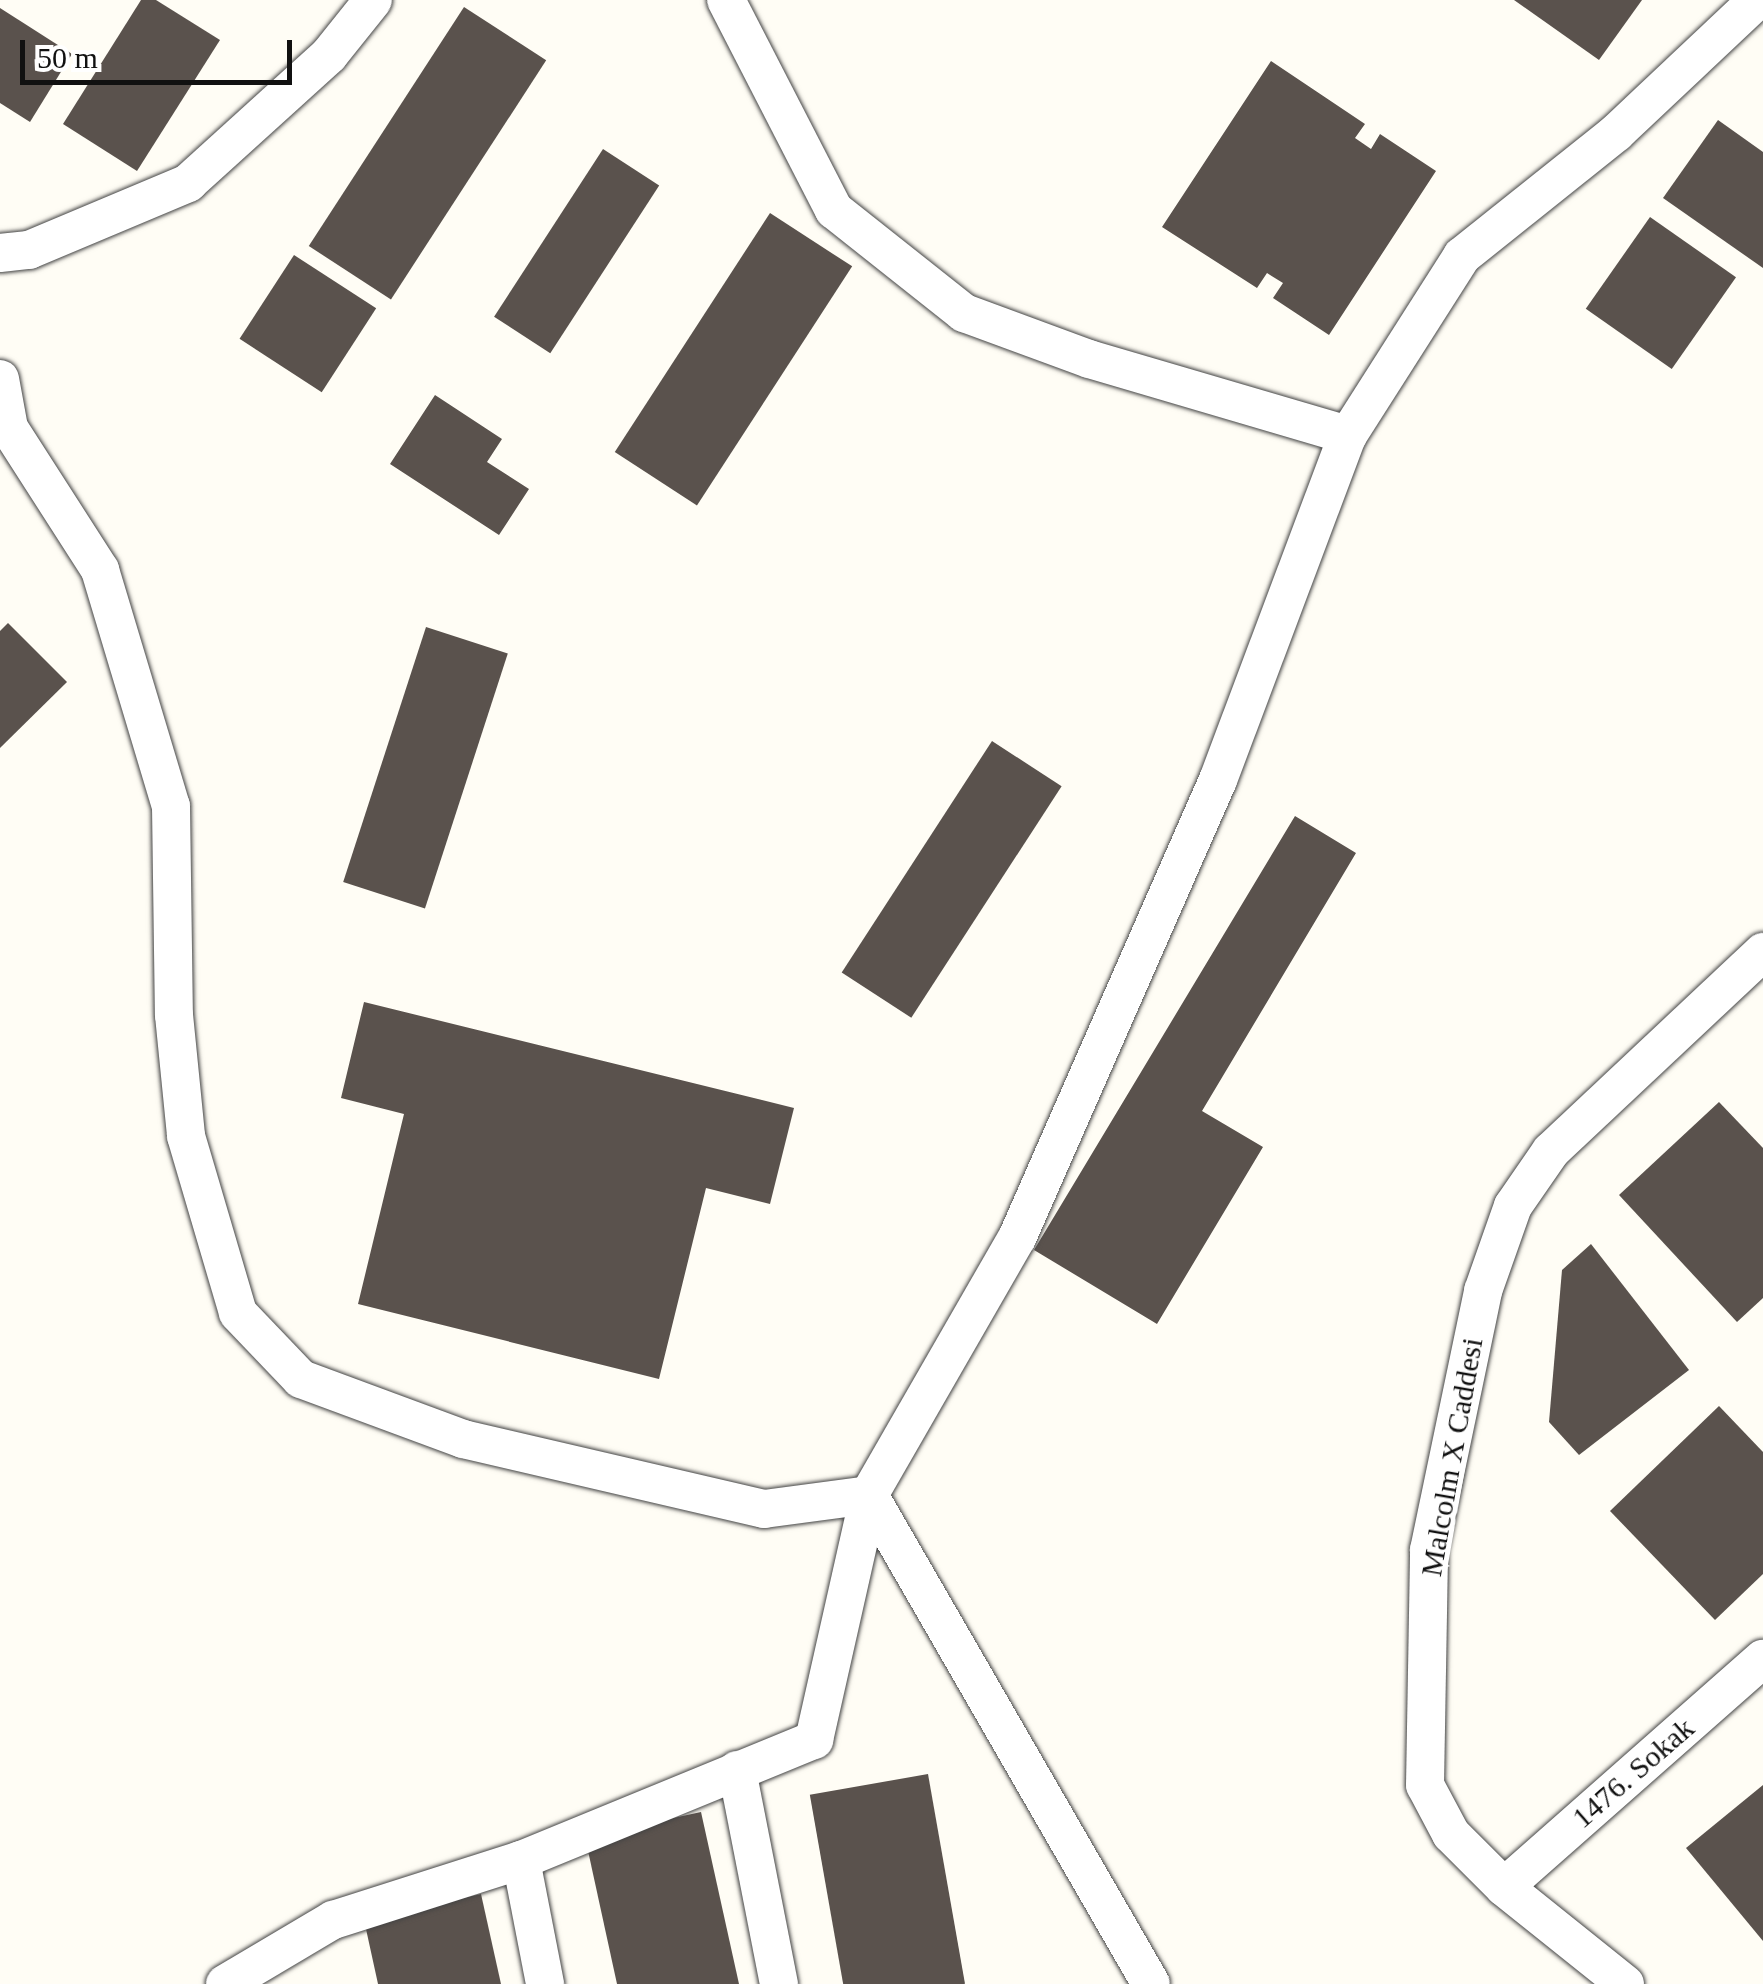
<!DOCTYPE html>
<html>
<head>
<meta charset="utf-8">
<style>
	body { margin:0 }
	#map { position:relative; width:1763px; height:1984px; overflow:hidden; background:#fffdf5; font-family:Georgia,serif }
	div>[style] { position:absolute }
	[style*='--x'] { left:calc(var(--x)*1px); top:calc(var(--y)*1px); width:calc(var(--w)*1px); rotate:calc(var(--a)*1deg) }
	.building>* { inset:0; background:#5a524d; transform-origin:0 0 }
	.roads { filter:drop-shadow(0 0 2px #444) drop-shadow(0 0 2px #444) }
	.minor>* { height:38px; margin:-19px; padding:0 19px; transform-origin:19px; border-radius:19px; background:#fff }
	span { translate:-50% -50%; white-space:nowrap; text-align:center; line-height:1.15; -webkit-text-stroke:10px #fff; paint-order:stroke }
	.street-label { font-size:30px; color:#111 }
	.scale { position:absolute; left:20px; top:40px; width:272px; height:45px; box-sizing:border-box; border:5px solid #111; border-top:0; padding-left:12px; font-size:30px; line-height:35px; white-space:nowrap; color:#111; -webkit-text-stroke:8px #fff; paint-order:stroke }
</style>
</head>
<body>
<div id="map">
	<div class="building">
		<div style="clip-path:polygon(141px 0,156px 0,220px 40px,137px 171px,63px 124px)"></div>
		<div style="clip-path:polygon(1514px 0,1642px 0,1599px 60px)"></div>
		<div style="left:464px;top:7px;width:98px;height:285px;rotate:33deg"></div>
		<div style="clip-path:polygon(0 8px,72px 54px,30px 122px,0 103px)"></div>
		<div style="clip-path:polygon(1271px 61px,1365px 124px,1355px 138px,1371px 149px,1380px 134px,1436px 171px,1329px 335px,1273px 298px,1283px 283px,1267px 273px,1257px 288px,1162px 227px)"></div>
		<div style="clip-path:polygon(1718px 120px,1763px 152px,1763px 268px,1663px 198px)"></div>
		<div style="left:603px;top:149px;width:67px;height:200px;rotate:33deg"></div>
		<div style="left:770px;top:213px;width:98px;height:285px;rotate:33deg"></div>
		<div style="left:1650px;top:217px;width:105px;height:112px;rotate:35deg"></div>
		<div style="left:294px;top:255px;width:98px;height:100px;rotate:33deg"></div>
		<div style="clip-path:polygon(435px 395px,502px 439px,487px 462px,529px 489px,499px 535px,390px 464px)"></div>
		<div style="clip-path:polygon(8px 623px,67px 682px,0 748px,0 631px)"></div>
		<div style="left:426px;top:627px;width:86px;height:268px;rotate:18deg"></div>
		<div style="left:992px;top:741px;width:83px;height:276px;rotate:33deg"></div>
		<div style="clip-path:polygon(1295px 816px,1356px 853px,1202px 1111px,1263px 1147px,1157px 1324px,1034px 1250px)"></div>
		<div style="clip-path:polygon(364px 1002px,794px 1108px,770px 1204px,706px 1188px,659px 1379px,358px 1304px,404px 1114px,341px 1098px)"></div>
		<div style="clip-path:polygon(1719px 1102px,1763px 1148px,1763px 1298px,1737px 1322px,1619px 1195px)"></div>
		<div style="clip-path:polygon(1591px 1244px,1689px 1370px,1579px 1455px,1549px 1422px,1562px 1270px)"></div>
		<div style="clip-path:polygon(1719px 1406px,1763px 1452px,1763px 1574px,1715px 1620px,1610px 1511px)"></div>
		<div style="left:928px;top:1774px;width:213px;height:120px;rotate:80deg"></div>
		<div style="clip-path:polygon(1763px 1785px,1763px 1941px,1686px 1848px)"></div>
		<div style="clip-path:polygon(701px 1812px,739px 1984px,617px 1984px,585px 1837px)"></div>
		<div style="clip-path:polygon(481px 1894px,501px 1984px,378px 1984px,364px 1920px)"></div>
	</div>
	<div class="roads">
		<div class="minor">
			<div style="--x:726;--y:0;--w:236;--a:62.8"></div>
			<div style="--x:834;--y:210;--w:166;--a:38.4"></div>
			<div style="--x:964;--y:313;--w:133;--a:20.2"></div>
			<div style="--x:1089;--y:359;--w:270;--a:16.4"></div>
			<div style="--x:0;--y:253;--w:29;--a:-6"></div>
			<div style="--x:29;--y:250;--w:173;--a:-22.8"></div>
			<div style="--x:188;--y:183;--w:190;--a:-42.2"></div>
			<div style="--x:329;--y:55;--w:70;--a:-51.3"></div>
			<div style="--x:0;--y:379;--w:50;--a:79.6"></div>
			<div style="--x:9;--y:428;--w:169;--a:57.3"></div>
			<div style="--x:100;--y:570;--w:246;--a:73.3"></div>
			<div style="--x:171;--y:806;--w:209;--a:89.2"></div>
			<div style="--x:174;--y:1015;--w:122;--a:84.3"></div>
			<div style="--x:186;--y:1136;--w:184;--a:73.6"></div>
			<div style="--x:238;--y:1313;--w:91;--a:46.3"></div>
			<div style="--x:301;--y:1379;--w:173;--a:20.3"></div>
			<div style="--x:463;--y:1439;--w:309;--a:13.1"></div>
			<div style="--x:764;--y:1509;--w:106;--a:-7.6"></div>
			<div style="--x:869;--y:1495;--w:564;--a:60.03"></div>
			<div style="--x:737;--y:1770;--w:218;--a:78.9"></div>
			<div style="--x:521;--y:1860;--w:126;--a:79"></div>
			<div style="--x:1504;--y:1887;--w:345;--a:-41.4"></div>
			<div style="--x:225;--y:1984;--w:126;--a:-30.7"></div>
			<div style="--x:333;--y:1920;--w:197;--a:-17.7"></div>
			<div style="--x:521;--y:1860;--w:317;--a:-22.3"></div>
			<div style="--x:814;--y:1740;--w:251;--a:-77.3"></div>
			<div style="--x:869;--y:1495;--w:297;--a:-60.1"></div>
			<div style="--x:1017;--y:1238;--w:500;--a:-66.31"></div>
			<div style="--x:1218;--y:780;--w:369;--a:-69.4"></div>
			<div style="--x:1348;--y:435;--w:212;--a:-57.5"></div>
			<div style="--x:1462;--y:256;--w:197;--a:-38.6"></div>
			<div style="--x:1616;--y:133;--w:194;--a:-43.3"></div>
			<div style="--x:1625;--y:1984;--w:155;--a:-141.3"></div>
			<div style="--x:1504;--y:1887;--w:75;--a:-135"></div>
			<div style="--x:1451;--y:1834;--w:55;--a:-118"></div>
			<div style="--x:1425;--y:1785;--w:235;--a:-89"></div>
			<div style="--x:1429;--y:1550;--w:265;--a:-78.2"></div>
			<div style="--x:1483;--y:1291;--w:90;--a:-70.6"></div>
			<div style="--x:1513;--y:1206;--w:67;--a:-55.4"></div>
			<div style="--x:1551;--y:1151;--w:291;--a:-43.2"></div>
		</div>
	</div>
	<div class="street-label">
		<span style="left:1452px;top:1457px;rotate:-80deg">Malcolm X Caddesi</span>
		<span style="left:1633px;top:1773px;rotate:-41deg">1476. Sokak</span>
	</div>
	<div class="scale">50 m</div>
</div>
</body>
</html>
